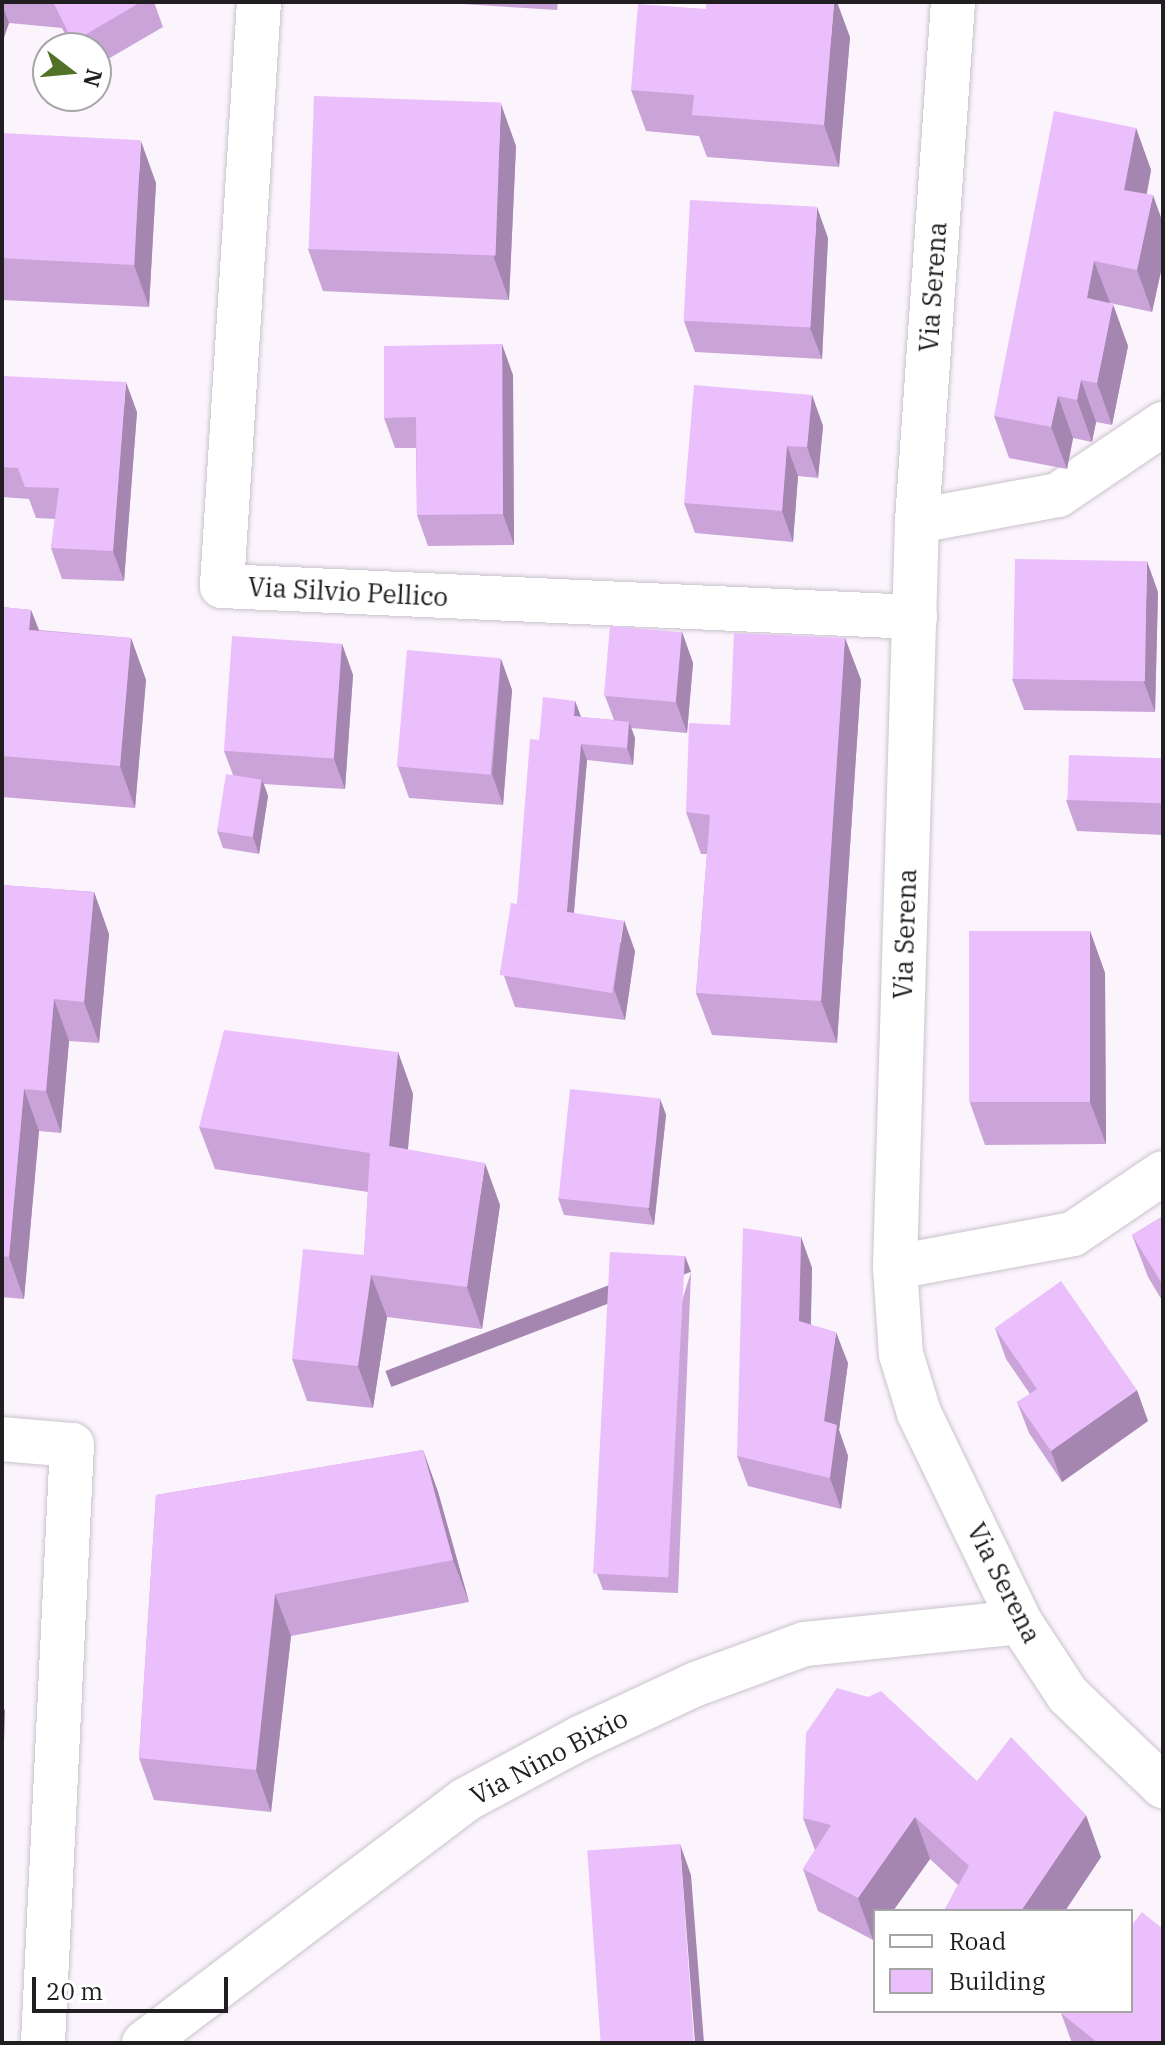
<!DOCTYPE html>
<html>
<head>
<meta charset="utf-8">
<style>
	body { margin:0 }
	#map { position:relative; width:1165px; height:2045px; overflow:hidden; background:#fbf4fd; font-family:"IBM Plex Serif",serif }
	div>[style] { position:absolute }
	[style*='--x'] { left:calc(var(--x)*1px); top:calc(var(--y)*1px); width:calc(var(--w)*1px); rotate:calc(var(--a)*1deg) }
	.roads { filter:drop-shadow(0 0 2px #cac3cc) drop-shadow(0 0 2px #cac3cc) }
	.minor>* { height:44px; margin:-22px; padding:0 22px; transform-origin:22px; border-radius:22px; background:#fff }
	.wall>* { inset:0; background:#caa4d8 }
	.shaded-wall>* { inset:0; background:#a486b0; transform-origin:0 0 }
	.building>* { inset:0; background:#ebbffb; transform-origin:0 0 }
	span { translate:-50% -50%; white-space:nowrap; text-align:center; line-height:1.15; -webkit-text-stroke:7px #fff; paint-order:stroke }
	.street-label { font-size:26px; color:#201e21 }
	.frame { position:absolute; inset:0; border:4px solid #201e21; pointer-events:none }
	.legend { position:absolute; left:873px; top:1909px; width:260px; height:104px; box-sizing:border-box; background:#fff; border:2px solid #a6a5a6; margin:0; padding:10px 14px; list-style:none; font-size:24px; color:#201e21 }
	.legend li { display:flex; align-items:center; gap:16px; height:40px }
	.legend b { width:40px; border:2px solid #a6a5a6 }
	.north { position:absolute; left:32px; top:32px; width:80px; height:80px; box-sizing:border-box; background:#fff; border:2px solid #a6a5a6; border-radius:50%; rotate:106deg; font-size:22px; font-weight:700; line-height:32px; text-align:center; color:#201e21 }
	.north::after { content:''; display:block; margin:auto; width:28px; height:36px; background:#527228; clip-path:polygon(50% 0,100% 100%,50% 72%,0 100%) }
	.scale { position:absolute; left:32px; top:1977px; width:196px; height:36px; box-sizing:border-box; border:4px solid #201e21; border-top:0; padding-left:10px; font-size:24px; line-height:28px; white-space:nowrap; color:#201e21; -webkit-text-stroke:6px #fff; paint-order:stroke }
</style>
</head>
<body>
<div id="map">
	<div class="roads">
		<div class="minor">
			<div style="--x:259;--y:2;--w:585;--a:93.63"></div>
			<div style="--x:222;--y:586;--w:694;--a:2.56"></div>
			<div style="--x:953;--y:2;--w:520;--a:93.97"></div>
			<div style="--x:917;--y:521;--w:746;--a:91.69"></div>
			<div style="--x:895;--y:1267;--w:87;--a:86.1"></div>
			<div style="--x:901;--y:1354;--w:62;--a:73"></div>
			<div style="--x:919;--y:1413;--w:232;--a:64.2"></div>
			<div style="--x:1020;--y:1622;--w:87;--a:56.7"></div>
			<div style="--x:1068;--y:1695;--w:132;--a:43.8"></div>
			<div style="--x:917;--y:521;--w:143;--a:-10.4"></div>
			<div style="--x:1058;--y:495;--w:127;--a:-34.1"></div>
			<div style="--x:895;--y:1267;--w:181;--a:-10.5"></div>
			<div style="--x:1073;--y:1234;--w:109;--a:-34.1"></div>
			<div style="--x:2;--y:1439;--w:70;--a:4.9"></div>
			<div style="--x:72;--y:1445;--w:599;--a:92.78"></div>
			<div style="--x:144;--y:2043;--w:403;--a:-37.1"></div>
			<div style="--x:465;--y:1800;--w:131;--a:-28.3"></div>
			<div style="--x:580;--y:1738;--w:128;--a:-25"></div>
			<div style="--x:696;--y:1684;--w:116;--a:-20.2"></div>
			<div style="--x:805;--y:1644;--w:216;--a:-5.8"></div>
		</div>
	</div>
	<div class="wall">
		<div style="clip-path:polygon(2px 2px,154px 2px,163px 27px,96px 66px,96px 48px,72px 48px,62px 28px,9px 23px,2px 43px)"></div>
		<div style="clip-path:polygon(431px 2px,558px 2px,557px 10px)"></div>
		<div style="clip-path:polygon(850px 37px,839px 167px,707px 157px,699px 136px,646px 131px,631px 90px)"></div>
		<div style="clip-path:polygon(1136px 128px,1151px 170px,1147px 194px,1163px 223px,1163px 262px,1152px 312px,1110px 303px,1128px 346px,1112px 425px,1096px 422px,1092px 442px,1073px 438px,1067px 469px,1009px 458px,994px 416px)"></div>
		<div style="clip-path:polygon(2px 133px,156px 183px,149px 307px,2px 300px)"></div>
		<div style="clip-path:polygon(516px 146px,509px 300px,323px 291px,308px 249px)"></div>
		<div style="clip-path:polygon(828px 238px,822px 359px,695px 352px,684px 321px)"></div>
		<div style="clip-path:polygon(513px 375px,514px 545px,428px 546px,417px 515px,416px 448px,395px 448px,384px 418px)"></div>
		<div style="clip-path:polygon(2px 376px,137px 412px,124px 581px,62px 579px,51px 548px,55px 519px,36px 518px,29px 499px,2px 497px)"></div>
		<div style="clip-path:polygon(812px 395px,823px 426px,818px 478px,798px 476px,793px 542px,695px 533px,684px 503px)"></div>
		<div style="clip-path:polygon(1158px 592px,1155px 712px,1024px 710px,1012px 679px)"></div>
		<div style="clip-path:polygon(2px 607px,31px 610px,39px 630px,131px 638px,146px 680px,135px 808px,2px 797px)"></div>
		<div style="clip-path:polygon(682px 632px,693px 663px,687px 733px,631px 728px,635px 738px,633px 765px,587px 760px,574px 913px,635px 951px,625px 1020px,515px 1007px,504px 976px,517px 904px,539px 740px,575px 701px,581px 717px,614px 720px,605px 696px)"></div>
		<div style="clip-path:polygon(845px 638px,861px 680px,837px 1043px,712px 1035px,696px 993px,707px 854px,701px 854px,686px 812px,730px 725px)"></div>
		<div style="clip-path:polygon(342px 644px,353px 675px,345px 789px,264px 784px,268px 796px,259px 854px,223px 848px,217px 831px,233px 775px,224px 751px)"></div>
		<div style="clip-path:polygon(501px 659px,512px 690px,503px 805px,409px 798px,398px 767px)"></div>
		<div style="clip-path:polygon(1163px 759px,1163px 835px,1077px 831px,1066px 800px)"></div>
		<div style="clip-path:polygon(2px 885px,94px 892px,109px 934px,99px 1043px,69px 1041px,61px 1133px,39px 1131px,24px 1299px,2px 1297px)"></div>
		<div style="clip-path:polygon(1090px 931px,1105px 973px,1106px 1144px,985px 1145px,970px 1103px)"></div>
		<div style="clip-path:polygon(398px 1052px,413px 1094px,408px 1150px,500px 1205px,482px 1329px,387px 1317px,373px 1408px,307px 1401px,292px 1359px,364px 1255px,368px 1192px,215px 1169px,199px 1127px)"></div>
		<div style="clip-path:polygon(660px 1099px,666px 1115px,654px 1225px,564px 1215px,558px 1198px)"></div>
		<div style="clip-path:polygon(1163px 1216px,1163px 1302px,1148px 1277px,1132px 1235px)"></div>
		<div style="clip-path:polygon(801px 1237px,812px 1268px,811px 1324px,848px 1363px,839px 1430px,848px 1456px,841px 1509px,748px 1486px,737px 1456px)"></div>
		<div style="clip-path:polygon(691px 1272px,678px 1593px,603px 1590px,597px 1574px)"></div>
		<div style="clip-path:polygon(995px 1328px,1148px 1421px,1062px 1482px,1029px 1433px,1017px 1402px,1030px 1394px,1006px 1359px)"></div>
		<div style="clip-path:polygon(423px 1450px,438px 1492px,469px 1602px,291px 1636px,271px 1812px,154px 1800px,139px 1758px,156px 1495px)"></div>
		<div style="clip-path:polygon(977px 1781px,1101px 1857px,1065px 1911px,944px 1911px,958px 1885px,930px 1859px,893px 1911px,875px 1911px,873px 1940px,818px 1911px,803px 1869px,815px 1850px,803px 1818px)"></div>
		<div style="clip-path:polygon(1061px 2013px,1163px 2043px,1072px 2043px)"></div>
	</div>
	<div class="shaded-wall">
		<div style="clip-path:polygon(834px 2px,837px 2px,850px 37px,839px 167px,824px 125px)"></div>
		<div style="clip-path:polygon(2px 4px,9px 23px,2px 43px)"></div>
		<div style="clip-path:polygon(501px 104px,516px 146px,509px 300px,494px 258px)"></div>
		<div style="clip-path:polygon(1136px 128px,1151px 170px,1139px 232px,1124px 190px)"></div>
		<div style="clip-path:polygon(141px 141px,156px 183px,149px 307px,134px 265px)"></div>
		<div style="clip-path:polygon(1153px 195px,1163px 223px,1163px 262px,1152px 312px,1137px 270px)"></div>
		<div style="clip-path:polygon(817px 207px,828px 238px,822px 359px,810px 328px)"></div>
		<div style="clip-path:polygon(1094px 261px,1110px 303px,1087px 298px)"></div>
		<div style="clip-path:polygon(1113px 304px,1128px 346px,1112px 425px,1097px 383px)"></div>
		<div style="clip-path:polygon(502px 344px,513px 375px,514px 545px,503px 514px)"></div>
		<div style="clip-path:polygon(1081px 380px,1096px 422px,1092px 442px,1077px 400px)"></div>
		<div style="clip-path:polygon(126px 382px,137px 412px,124px 581px,113px 551px)"></div>
		<div style="clip-path:polygon(812px 395px,823px 426px,818px 478px,807px 447px)"></div>
		<div style="clip-path:polygon(1058px 396px,1073px 438px,1067px 469px,1051px 427px)"></div>
		<div style="clip-path:polygon(787px 446px,798px 476px,793px 542px,782px 511px)"></div>
		<div style="clip-path:polygon(1147px 561px,1158px 592px,1155px 712px,1144px 682px)"></div>
		<div style="clip-path:polygon(31px 610px,47px 651px,29px 630px)"></div>
		<div style="clip-path:polygon(682px 632px,693px 663px,687px 733px,676px 702px)"></div>
		<div style="clip-path:polygon(131px 638px,146px 680px,135px 808px,120px 766px)"></div>
		<div style="clip-path:polygon(845px 638px,861px 680px,837px 1043px,821px 1001px)"></div>
		<div style="clip-path:polygon(342px 644px,353px 675px,345px 789px,334px 759px)"></div>
		<div style="clip-path:polygon(501px 659px,512px 690px,503px 805px,492px 774px)"></div>
		<div style="clip-path:polygon(575px 701px,581px 717px,574px 716px)"></div>
		<div style="clip-path:polygon(629px 722px,635px 738px,633px 765px,627px 748px)"></div>
		<div style="clip-path:polygon(581px 744px,587px 760px,571px 944px,565px 928px)"></div>
		<div style="clip-path:polygon(262px 780px,268px 796px,259px 854px,253px 837px)"></div>
		<div style="clip-path:polygon(94px 892px,109px 934px,99px 1043px,84px 1002px)"></div>
		<div style="clip-path:polygon(624px 920px,635px 951px,625px 1020px,614px 989px)"></div>
		<div style="clip-path:polygon(1090px 931px,1105px 973px,1106px 1144px,1090px 1102px)"></div>
		<div style="clip-path:polygon(54px 999px,69px 1041px,61px 1133px,46px 1091px)"></div>
		<div style="clip-path:polygon(398px 1052px,413px 1094px,404px 1188px,389px 1146px)"></div>
		<div style="clip-path:polygon(24px 1089px,39px 1131px,24px 1299px,9px 1257px)"></div>
		<div style="clip-path:polygon(660px 1099px,666px 1115px,654px 1225px,648px 1208px)"></div>
		<div style="clip-path:polygon(485px 1163px,500px 1205px,482px 1329px,467px 1287px)"></div>
		<div style="clip-path:polygon(801px 1237px,812px 1268px,810px 1352px,799px 1321px)"></div>
		<div style="left:685px;top:1256px;width:17px;height:321px;rotate:69deg"></div>
		<div style="clip-path:polygon(371px 1275px,387px 1317px,373px 1408px,358px 1366px)"></div>
		<div style="clip-path:polygon(836px 1332px,848px 1363px,839px 1430px,848px 1456px,841px 1509px,830px 1478px,824px 1421px)"></div>
		<div style="clip-path:polygon(1137px 1390px,1148px 1421px,1062px 1482px,1051px 1451px)"></div>
		<div style="clip-path:polygon(423px 1450px,438px 1492px,469px 1602px,453px 1560px)"></div>
		<div style="clip-path:polygon(275px 1594px,291px 1636px,271px 1812px,256px 1770px)"></div>
		<div style="clip-path:polygon(2px 1703px,5px 1711px,2px 1801px)"></div>
		<div style="clip-path:polygon(1086px 1815px,1101px 1857px,1065px 1911px,1021px 1911px)"></div>
		<div style="clip-path:polygon(915px 1817px,930px 1859px,893px 1911px,875px 1911px,875px 1937px,873px 1940px,858px 1898px)"></div>
		<div style="clip-path:polygon(680px 1844px,691px 1875px,704px 2043px,695px 2043px)"></div>
	</div>
	<div class="building">
		<div style="clip-path:polygon(53px 2px,141px 2px,73px 42px)"></div>
		<div style="clip-path:polygon(706px 2px,834px 2px,824px 125px,692px 115px,694px 95px,631px 90px,638px 4px,706px 9px)"></div>
		<div style="left:314px;top:96px;width:187px;height:153px;rotate:2deg"></div>
		<div style="clip-path:polygon(1054px 111px,1136px 128px,1124px 190px,1153px 195px,1137px 270px,1094px 261px,1087px 298px,1113px 304px,1097px 383px,1081px 380px,1077px 400px,1058px 396px,1051px 427px,994px 416px)"></div>
		<div style="left:2px;top:133px;width:139px;height:125px;rotate:3deg"></div>
		<div style="left:690px;top:200px;width:127px;height:121px;rotate:3deg"></div>
		<div style="clip-path:polygon(502px 344px,503px 514px,417px 515px,416px 417px,384px 418px,384px 346px)"></div>
		<div style="clip-path:polygon(2px 376px,126px 382px,113px 551px,51px 548px,59px 488px,25px 487px,18px 468px,2px 467px)"></div>
		<div style="clip-path:polygon(694px 385px,812px 395px,807px 447px,787px 446px,782px 511px,684px 503px)"></div>
		<div style="left:1015px;top:559px;width:132px;height:120px;rotate:1deg"></div>
		<div style="clip-path:polygon(2px 607px,31px 610px,29px 630px,131px 638px,120px 766px,2px 756px)"></div>
		<div style="left:610px;top:626px;width:72px;height:70px;rotate:5deg"></div>
		<div style="clip-path:polygon(734px 633px,845px 638px,821px 1001px,696px 993px,710px 815px,686px 812px,689px 723px,730px 725px)"></div>
		<div style="left:232px;top:636px;width:110px;height:115px;rotate:4deg"></div>
		<div style="left:407px;top:650px;width:94px;height:117px;rotate:5deg"></div>
		<div style="clip-path:polygon(543px 697px,575px 701px,574px 716px,629px 722px,627px 748px,581px 744px,567px 912px,517px 904px,530px 739px,539px 740px)"></div>
		<div style="left:1069px;top:755px;width:94px;height:45px;rotate:2deg"></div>
		<div style="left:226px;top:774px;width:36px;height:58px;rotate:9deg"></div>
		<div style="clip-path:polygon(2px 885px,94px 892px,84px 1002px,54px 999px,46px 1091px,24px 1089px,9px 1257px,2px 1256px)"></div>
		<div style="left:511px;top:903px;width:114px;height:73px;rotate:9deg"></div>
		<div style="left:1090px;top:931px;width:171px;height:121px;rotate:90deg"></div>
		<div style="clip-path:polygon(224px 1030px,398px 1052px,389px 1146px,485px 1163px,467px 1287px,371px 1275px,358px 1366px,292px 1359px,303px 1249px,364px 1255px,370px 1153px,199px 1127px)"></div>
		<div style="left:570px;top:1089px;width:91px;height:110px;rotate:6deg"></div>
		<div style="clip-path:polygon(1163px 1216px,1163px 1285px,1132px 1235px)"></div>
		<div style="clip-path:polygon(743px 1228px,801px 1237px,799px 1321px,836px 1332px,824px 1421px,837px 1425px,830px 1478px,737px 1456px)"></div>
		<div style="left:610px;top:1252px;width:75px;height:322px;rotate:3deg"></div>
		<div style="clip-path:polygon(1061px 1281px,1137px 1390px,1051px 1451px,1017px 1402px,1037px 1389px,995px 1328px)"></div>
		<div style="clip-path:polygon(423px 1450px,453px 1560px,275px 1594px,256px 1770px,139px 1758px,156px 1495px)"></div>
		<div style="clip-path:polygon(837px 1688px,868px 1697px,881px 1691px,977px 1781px,1011px 1737px,1086px 1815px,1021px 1911px,944px 1911px,969px 1866px,915px 1817px,858px 1898px,803px 1869px,831px 1825px,803px 1818px,806px 1733px)"></div>
		<div style="left:680px;top:1844px;width:200px;height:93px;rotate:86deg"></div>
		<div style="clip-path:polygon(1142px 1912px,1163px 1929px,1163px 2043px,1098px 2043px,1061px 2013px,1063px 2011px,1131px 2011px,1131px 1926px)"></div>
	</div>
	<div class="street-label">
		<span style="left:933px;top:287px;rotate:-86deg">Via Serena</span>
		<span style="left:348px;top:592px;rotate:3deg">Via Silvio Pellico</span>
		<span style="left:905px;top:934px;rotate:-88deg">Via Serena</span>
		<span style="left:1004px;top:1583px;rotate:63deg">Via Serena</span>
		<span style="left:549px;top:1757px;rotate:-28deg">Via Nino Bixio</span>
	</div>
	<div class="frame"></div>
	<ul class="legend">
	<li><b style="height:10px;background:#fff"></b>Road</li>
	<li><b style="height:22px;background:#ebbffb"></b>Building</li>
	</ul>
	<div class="north">N</div>
	<div class="scale">20 m</div>
</div>
</body>
</html>
